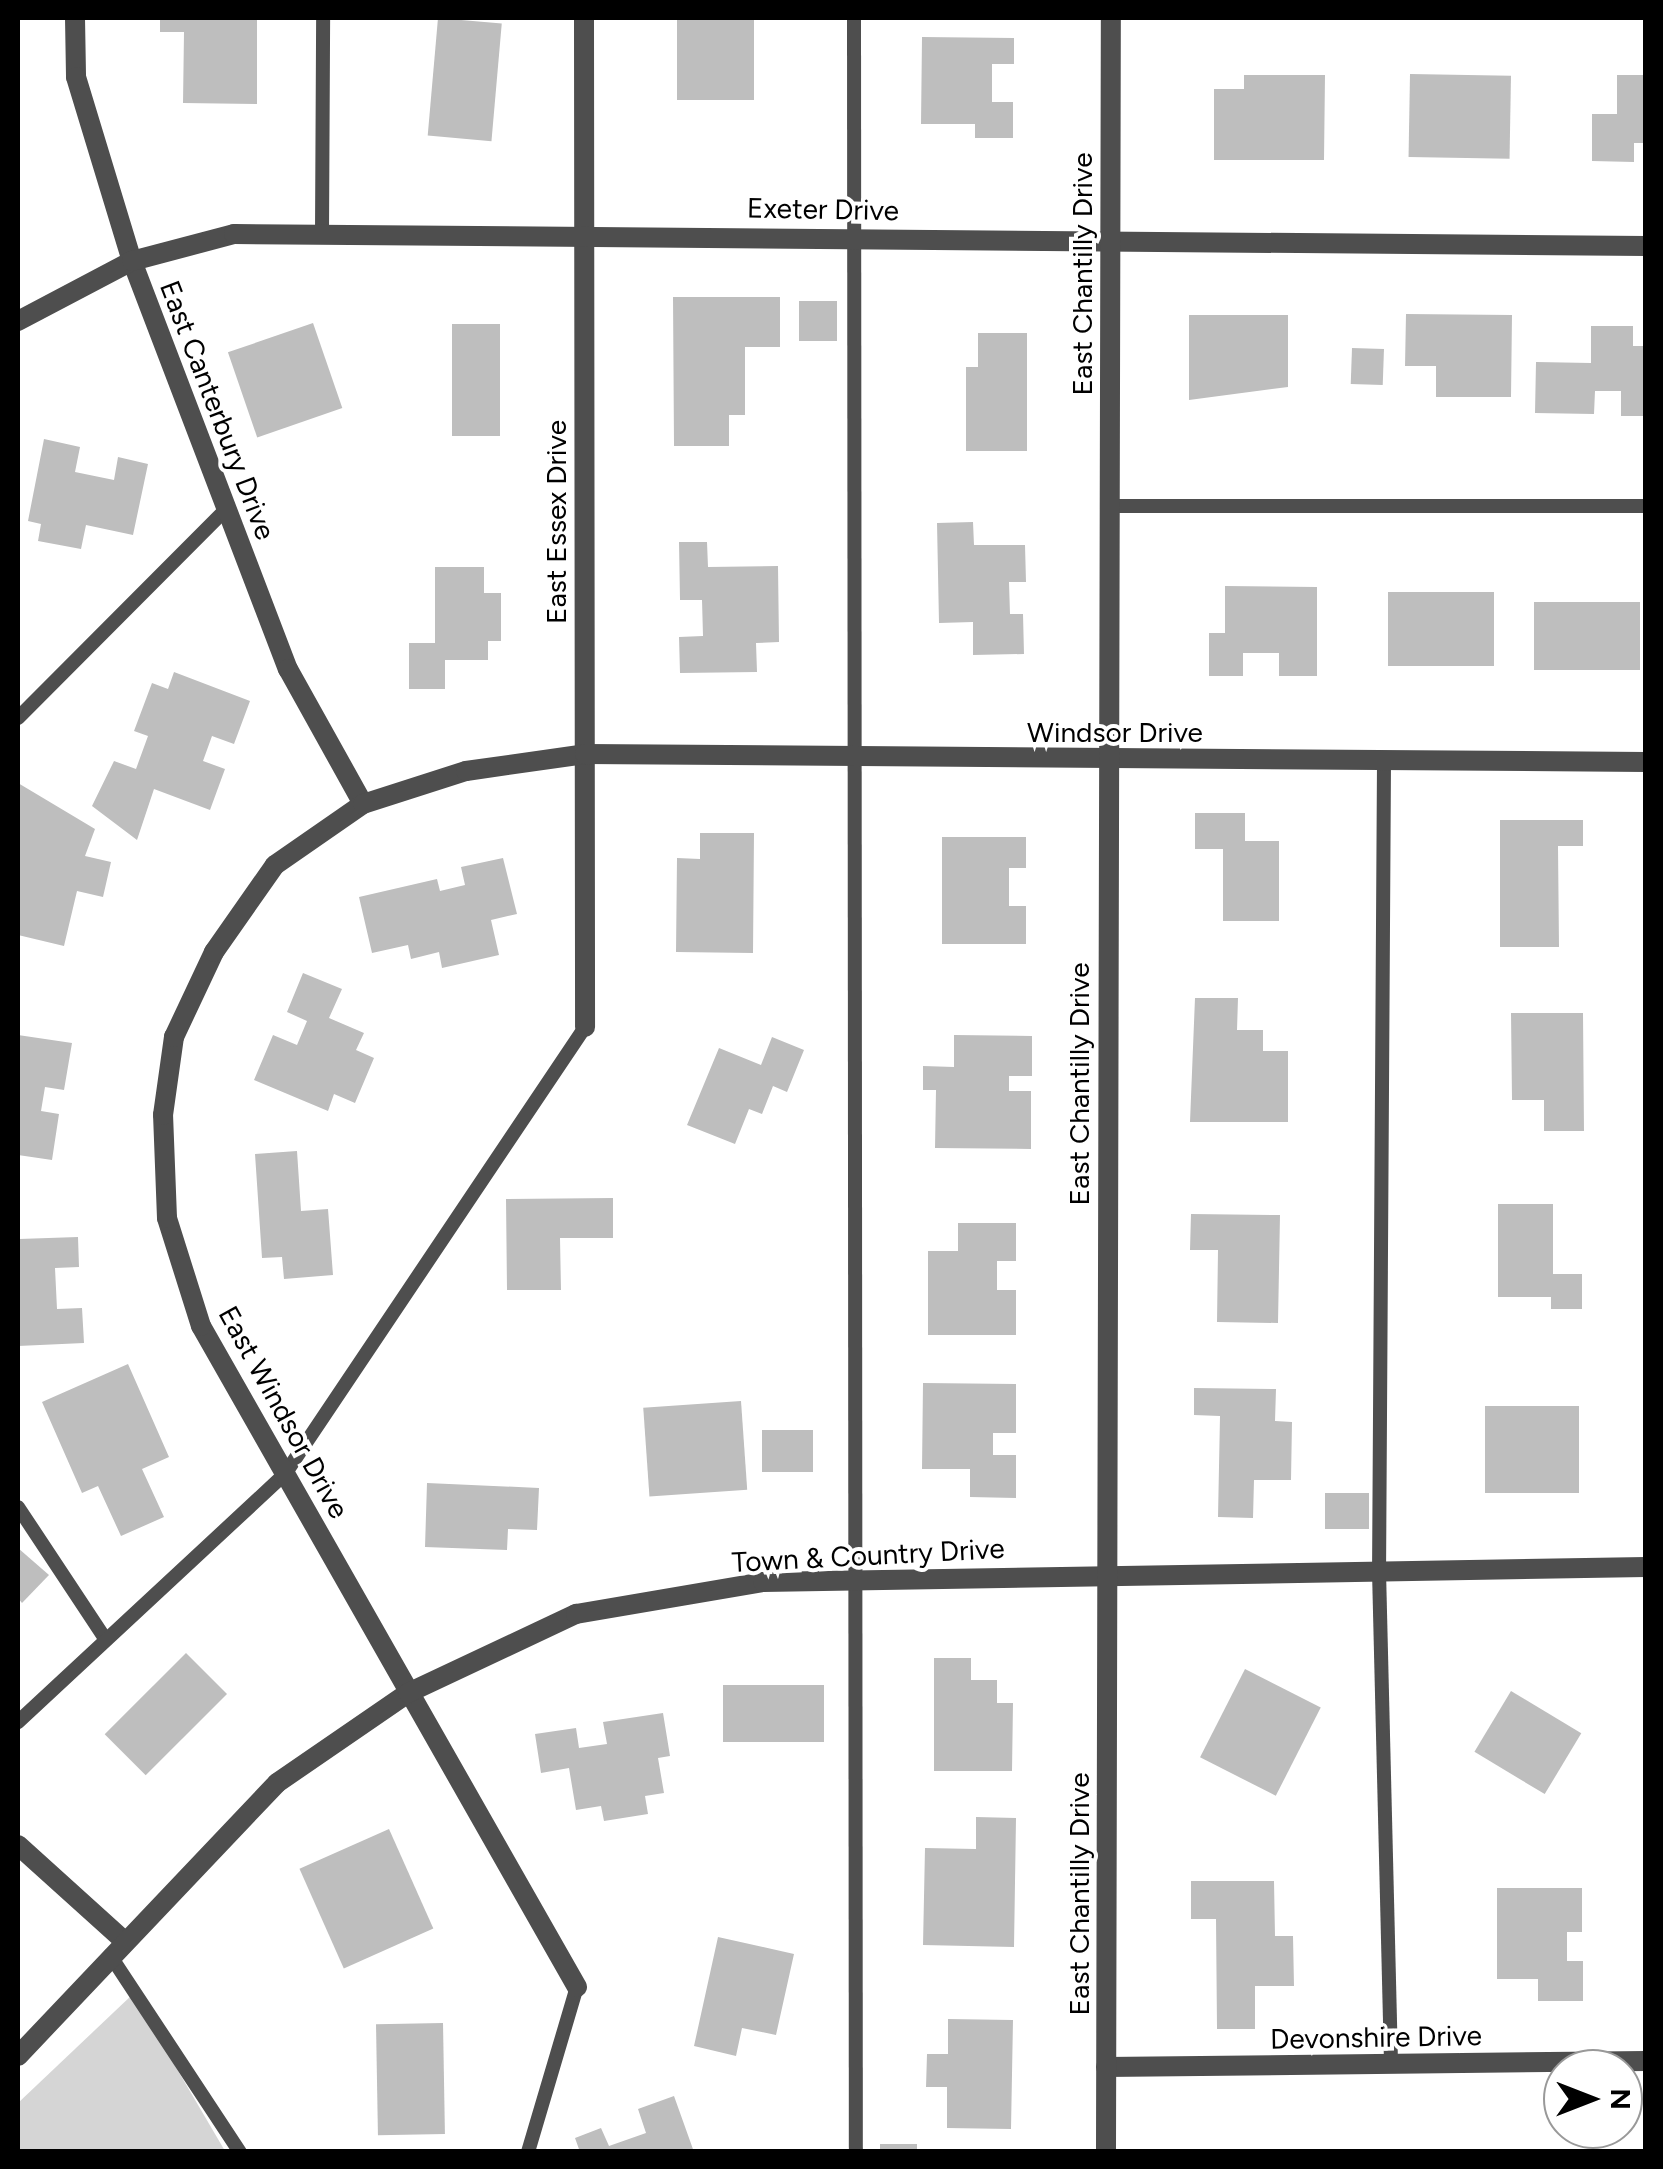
<!DOCTYPE html>
<html>
<head>
<meta charset="utf-8">
<style>
	body { margin:0 }
	#map { position:relative; width:1663px; height:2169px; overflow:hidden; background:#fff; font-family:Figtree,sans-serif }
	div>[style] { position:absolute }
	[style*='--x'] { left:calc(var(--x)*1px); top:calc(var(--y)*1px); width:calc(var(--w)*1px); rotate:calc(var(--a)*1deg) }
	.green>* { inset:0; background:#d5d5d5 }
	.building>* { inset:0; background:#bebebe; transform-origin:0 0 }
	.lane>* { height:14px; margin:-7px; padding:0 7px; transform-origin:7px; border-radius:7px; background:#4e4e4e }
	.street>* { height:20px; margin:-10px; padding:0 10px; transform-origin:10px; border-radius:10px; background:#4e4e4e }
	span { translate:-50% -50%; white-space:nowrap; text-align:center; line-height:1.15; -webkit-text-stroke:8px #fff; paint-order:stroke }
	.street-label { font-size:28px; color:#000 }
	.frame { position:absolute; inset:0; border:20px solid #000; pointer-events:none }
	.north { position:absolute; left:1543px; top:2049px; width:100px; height:100px; box-sizing:border-box; background:#fff; border:2px solid #999; border-radius:50%; rotate:90deg; font-size:28px; font-weight:700; line-height:40px; text-align:center; color:#000 }
	.north::after { content:''; display:block; margin:auto; width:35px; height:45px; background:#000; clip-path:polygon(50% 0,100% 100%,50% 72%,0 100%) }
</style>
</head>
<body>
<div id="map">
	<div class="green">
		<div style="clip-path:polygon(133px 1994px,225px 2151px,18px 2151px,18px 2103px)"></div>
	</div>
	<div class="building">
		<div style="clip-path:polygon(160px 18px,257px 18px,257px 104px,183px 103px,184px 32px,160px 32px)"></div>
		<div style="left:438px;top:18px;width:64px;height:118px;rotate:5deg"></div>
		<div style="left:677px;top:18px;width:77px;height:82px"></div>
		<div style="clip-path:polygon(922px 37px,1014px 38px,1014px 64px,992px 64px,992px 102px,1013px 102px,1013px 138px,975px 138px,975px 124px,921px 124px)"></div>
		<div style="left:1410px;top:74px;width:101px;height:83px;rotate:1deg"></div>
		<div style="clip-path:polygon(1244px 75px,1325px 75px,1324px 160px,1214px 160px,1214px 89px,1244px 89px)"></div>
		<div style="clip-path:polygon(1617px 75px,1646px 75px,1646px 143px,1634px 143px,1634px 162px,1592px 161px,1592px 114px,1617px 114px)"></div>
		<div style="clip-path:polygon(673px 297px,780px 297px,780px 347px,745px 347px,745px 415px,729px 415px,729px 446px,674px 446px)"></div>
		<div style="left:799px;top:301px;width:38px;height:40px"></div>
		<div style="clip-path:polygon(1406px 314px,1512px 315px,1511px 397px,1436px 397px,1436px 366px,1405px 366px)"></div>
		<div style="clip-path:polygon(1189px 315px,1288px 315px,1288px 387px,1189px 400px)"></div>
		<div style="left:313px;top:323px;width:90px;height:90px;rotate:71deg"></div>
		<div style="left:452px;top:324px;width:48px;height:112px"></div>
		<div style="clip-path:polygon(1591px 326px,1633px 326px,1633px 346px,1646px 346px,1646px 416px,1621px 416px,1621px 391px,1595px 391px,1594px 414px,1535px 413px,1536px 362px,1591px 363px)"></div>
		<div style="clip-path:polygon(978px 333px,1027px 333px,1027px 451px,966px 451px,966px 367px,978px 367px)"></div>
		<div style="left:1352px;top:348px;width:32px;height:36px;rotate:2deg"></div>
		<div style="clip-path:polygon(44px 439px,80px 447px,75px 472px,114px 480px,118px 457px,148px 464px,133px 535px,86px 525px,81px 549px,38px 541px,41px 524px,28px 521px)"></div>
		<div style="clip-path:polygon(973px 522px,974px 545px,1025px 545px,1026px 582px,1009px 582px,1010px 614px,1023px 614px,1024px 654px,973px 655px,973px 622px,939px 623px,937px 523px)"></div>
		<div style="clip-path:polygon(679px 542px,707px 542px,708px 567px,778px 566px,779px 642px,756px 643px,757px 672px,680px 673px,679px 637px,703px 636px,702px 600px,680px 600px)"></div>
		<div style="clip-path:polygon(435px 567px,484px 567px,484px 593px,501px 593px,501px 641px,488px 641px,488px 660px,445px 660px,445px 689px,409px 689px,409px 643px,435px 643px)"></div>
		<div style="clip-path:polygon(1225px 586px,1317px 587px,1317px 676px,1279px 676px,1279px 653px,1243px 653px,1243px 676px,1209px 676px,1209px 633px,1225px 633px)"></div>
		<div style="left:1388px;top:592px;width:106px;height:74px"></div>
		<div style="left:1534px;top:602px;width:106px;height:68px"></div>
		<div style="clip-path:polygon(174px 672px,250px 701px,234px 744px,212px 736px,203px 761px,225px 769px,210px 810px,154px 789px,137px 840px,92px 806px,114px 761px,136px 769px,148px 736px,134px 731px,152px 683px,168px 689px)"></div>
		<div style="clip-path:polygon(18px 783px,95px 829px,85px 856px,111px 862px,103px 897px,77px 891px,64px 946px,18px 935px)"></div>
		<div style="clip-path:polygon(1195px 813px,1245px 813px,1245px 841px,1279px 841px,1279px 921px,1223px 921px,1223px 849px,1195px 849px)"></div>
		<div style="clip-path:polygon(1500px 820px,1583px 820px,1583px 846px,1558px 846px,1559px 947px,1500px 947px)"></div>
		<div style="clip-path:polygon(700px 833px,754px 833px,753px 953px,676px 952px,677px 858px,700px 859px)"></div>
		<div style="clip-path:polygon(942px 837px,1026px 837px,1026px 868px,1009px 868px,1009px 906px,1026px 906px,1026px 944px,942px 944px)"></div>
		<div style="clip-path:polygon(503px 858px,517px 914px,491px 920px,499px 955px,442px 968px,439px 952px,411px 959px,408px 945px,372px 953px,359px 897px,437px 879px,440px 891px,465px 885px,461px 867px)"></div>
		<div style="clip-path:polygon(303px 973px,342px 989px,329px 1018px,364px 1033px,356px 1050px,374px 1058px,355px 1103px,334px 1094px,328px 1111px,254px 1080px,273px 1035px,297px 1045px,307px 1021px,287px 1012px)"></div>
		<div style="clip-path:polygon(1195px 998px,1238px 998px,1237px 1030px,1263px 1030px,1263px 1051px,1288px 1051px,1288px 1122px,1190px 1122px)"></div>
		<div style="clip-path:polygon(1511px 1013px,1583px 1013px,1584px 1131px,1544px 1131px,1544px 1100px,1512px 1100px)"></div>
		<div style="clip-path:polygon(18px 1035px,72px 1043px,64px 1090px,45px 1087px,41px 1111px,59px 1114px,52px 1160px,18px 1155px)"></div>
		<div style="clip-path:polygon(954px 1035px,1032px 1036px,1032px 1076px,1009px 1076px,1009px 1091px,1031px 1091px,1031px 1149px,935px 1148px,936px 1090px,923px 1090px,923px 1066px,954px 1067px)"></div>
		<div style="clip-path:polygon(772px 1037px,804px 1050px,787px 1092px,773px 1086px,762px 1114px,749px 1109px,735px 1144px,687px 1125px,719px 1048px,761px 1065px)"></div>
		<div style="clip-path:polygon(297px 1151px,301px 1211px,328px 1209px,333px 1275px,284px 1279px,282px 1257px,262px 1258px,255px 1154px)"></div>
		<div style="clip-path:polygon(613px 1198px,613px 1238px,560px 1238px,561px 1290px,507px 1290px,506px 1199px)"></div>
		<div style="clip-path:polygon(1498px 1204px,1553px 1204px,1553px 1274px,1582px 1274px,1582px 1309px,1551px 1309px,1551px 1297px,1498px 1297px)"></div>
		<div style="clip-path:polygon(1191px 1214px,1280px 1215px,1278px 1323px,1217px 1322px,1218px 1250px,1190px 1250px)"></div>
		<div style="clip-path:polygon(958px 1223px,1016px 1223px,1016px 1261px,997px 1261px,997px 1290px,1016px 1290px,1016px 1335px,928px 1335px,928px 1251px,958px 1251px)"></div>
		<div style="clip-path:polygon(78px 1237px,79px 1267px,55px 1268px,57px 1309px,82px 1308px,84px 1343px,18px 1346px,19px 1239px)"></div>
		<div style="clip-path:polygon(128px 1364px,169px 1457px,142px 1469px,164px 1517px,121px 1536px,98px 1486px,82px 1493px,42px 1402px)"></div>
		<div style="clip-path:polygon(923px 1383px,1016px 1384px,1016px 1433px,993px 1433px,993px 1455px,1016px 1455px,1016px 1498px,970px 1497px,970px 1469px,922px 1469px)"></div>
		<div style="clip-path:polygon(1194px 1388px,1276px 1389px,1275px 1421px,1292px 1422px,1291px 1480px,1254px 1480px,1253px 1518px,1218px 1517px,1220px 1416px,1194px 1415px)"></div>
		<div style="left:741px;top:1401px;width:89px;height:98px;rotate:86deg"></div>
		<div style="left:1485px;top:1406px;width:94px;height:87px"></div>
		<div style="left:762px;top:1430px;width:51px;height:42px"></div>
		<div style="clip-path:polygon(427px 1483px,539px 1488px,537px 1530px,508px 1529px,507px 1550px,425px 1547px)"></div>
		<div style="left:1325px;top:1493px;width:44px;height:36px"></div>
		<div style="clip-path:polygon(18px 1548px,49px 1575px,22px 1603px,18px 1598px)"></div>
		<div style="left:186px;top:1653px;width:58px;height:115px;rotate:45deg"></div>
		<div style="clip-path:polygon(934px 1658px,971px 1658px,971px 1680px,997px 1680px,997px 1703px,1013px 1703px,1012px 1771px,934px 1771px)"></div>
		<div style="left:1245px;top:1669px;width:85px;height:99px;rotate:27deg"></div>
		<div style="left:723px;top:1685px;width:101px;height:57px"></div>
		<div style="left:1511px;top:1691px;width:82px;height:71px;rotate:31deg"></div>
		<div style="clip-path:polygon(663px 1713px,670px 1756px,658px 1758px,664px 1793px,645px 1796px,648px 1814px,604px 1821px,601px 1806px,576px 1810px,569px 1768px,541px 1773px,535px 1734px,576px 1728px,579px 1748px,607px 1744px,603px 1722px)"></div>
		<div style="clip-path:polygon(976px 1817px,1016px 1818px,1014px 1947px,923px 1945px,925px 1848px,976px 1849px)"></div>
		<div style="left:389px;top:1829px;width:109px;height:98px;rotate:66deg"></div>
		<div style="clip-path:polygon(1191px 1881px,1274px 1881px,1275px 1936px,1293px 1936px,1294px 1986px,1255px 1986px,1255px 2029px,1217px 2029px,1216px 1919px,1191px 1919px)"></div>
		<div style="clip-path:polygon(1497px 1888px,1582px 1888px,1582px 1932px,1567px 1932px,1567px 1961px,1583px 1961px,1583px 2001px,1538px 2001px,1538px 1979px,1497px 1979px)"></div>
		<div style="clip-path:polygon(718px 1937px,794px 1954px,776px 2035px,742px 2028px,736px 2056px,694px 2046px)"></div>
		<div style="clip-path:polygon(948px 2019px,1013px 2020px,1011px 2129px,947px 2128px,947px 2087px,926px 2087px,927px 2054px,948px 2054px)"></div>
		<div style="left:443px;top:2023px;width:111px;height:67px;rotate:89deg"></div>
		<div style="clip-path:polygon(674px 2096px,694px 2152px,580px 2152px,575px 2138px,601px 2128px,609px 2146px,646px 2133px,638px 2109px)"></div>
		<div style="left:917px;top:2144px;width:8px;height:37px;rotate:90deg"></div>
	</div>
	<div class="lane">
		<div style="--x:854;--y:18;--w:2134;--a:89.95"></div>
		<div style="--x:322;--y:234;--w:216;--a:-89.7"></div>
		<div style="--x:1107;--y:506;--w:539;--a:0"></div>
		<div style="--x:18;--y:718;--w:296;--a:-45.1"></div>
		<div style="--x:1384;--y:761;--w:810;--a:90.35"></div>
		<div style="--x:1379;--y:1571;--w:493;--a:88.6"></div>
		<div style="--x:18;--y:1507;--w:159;--a:56.5"></div>
		<div style="--x:18;--y:1722;--w:364;--a:-42.9"></div>
		<div style="--x:285;--y:1474;--w:538;--a:-56.13"></div>
		<div style="--x:110;--y:1955;--w:236;--a:56.6"></div>
		<div style="--x:528;--y:2152;--w:172;--a:-73.5"></div>
	</div>
	<div class="street">
		<div style="--x:75;--y:18;--w:59;--a:89"></div>
		<div style="--x:76;--y:77;--w:192;--a:73.1"></div>
		<div style="--x:132;--y:261;--w:437;--a:69.1"></div>
		<div style="--x:288;--y:669;--w:154;--a:60.9"></div>
		<div style="--x:584;--y:18;--w:1009;--a:89.94"></div>
		<div style="--x:18;--y:321;--w:129;--a:-27.8"></div>
		<div style="--x:132;--y:261;--w:106;--a:-14.8"></div>
		<div style="--x:234;--y:234;--w:1412;--a:0.49"></div>
		<div style="--x:18;--y:1845;--w:142;--a:42.1"></div>
		<div style="--x:577;--y:1987;--w:760;--a:-119.63"></div>
		<div style="--x:201;--y:1326;--w:113;--a:-107.5"></div>
		<div style="--x:167;--y:1218;--w:103;--a:-92.2"></div>
		<div style="--x:163;--y:1115;--w:79;--a:-82"></div>
		<div style="--x:174;--y:1037;--w:94;--a:-64.8"></div>
		<div style="--x:214;--y:952;--w:106;--a:-55"></div>
		<div style="--x:275;--y:865;--w:107;--a:-34.7"></div>
		<div style="--x:363;--y:804;--w:108;--a:-17.8"></div>
		<div style="--x:466;--y:771;--w:120;--a:-8.1"></div>
		<div style="--x:585;--y:754;--w:1061;--a:0.43"></div>
		<div style="--x:18;--y:2056;--w:376;--a:-46.5"></div>
		<div style="--x:277;--y:1783;--w:159;--a:-34.5"></div>
		<div style="--x:408;--y:1693;--w:186;--a:-25.2"></div>
		<div style="--x:576;--y:1614;--w:190;--a:-9.7"></div>
		<div style="--x:763;--y:1582;--w:883;--a:-0.97"></div>
		<div style="--x:1106;--y:2067;--w:540;--a:-0.64"></div>
		<div style="--x:1106;--y:2152;--w:2134;--a:-89.87"></div>
	</div>
	<div class="street-label">
		<span style="left:823px;top:209px;rotate:1deg">Exeter Drive</span>
		<span style="left:1082px;top:274px;rotate:-90deg">East Chantilly Drive</span>
		<span style="left:218px;top:410px;rotate:69deg">East Canterbury Drive</span>
		<span style="left:556px;top:522px;rotate:-90deg">East Essex Drive</span>
		<span style="left:1115px;top:732px">Windsor Drive</span>
		<span style="left:1079px;top:1084px;rotate:-90deg">East Chantilly Drive</span>
		<span style="left:284px;top:1412px;rotate:61deg">East Windsor Drive</span>
		<span style="left:868px;top:1555px;rotate:-3deg">Town &amp; Country Drive</span>
		<span style="left:1079px;top:1894px;rotate:-90deg">East Chantilly Drive</span>
		<span style="left:1376px;top:2037px;rotate:-1deg">Devonshire Drive</span>
	</div>
	<div class="frame"></div>
	<div class="north">N</div>
</div>
</body>
</html>
